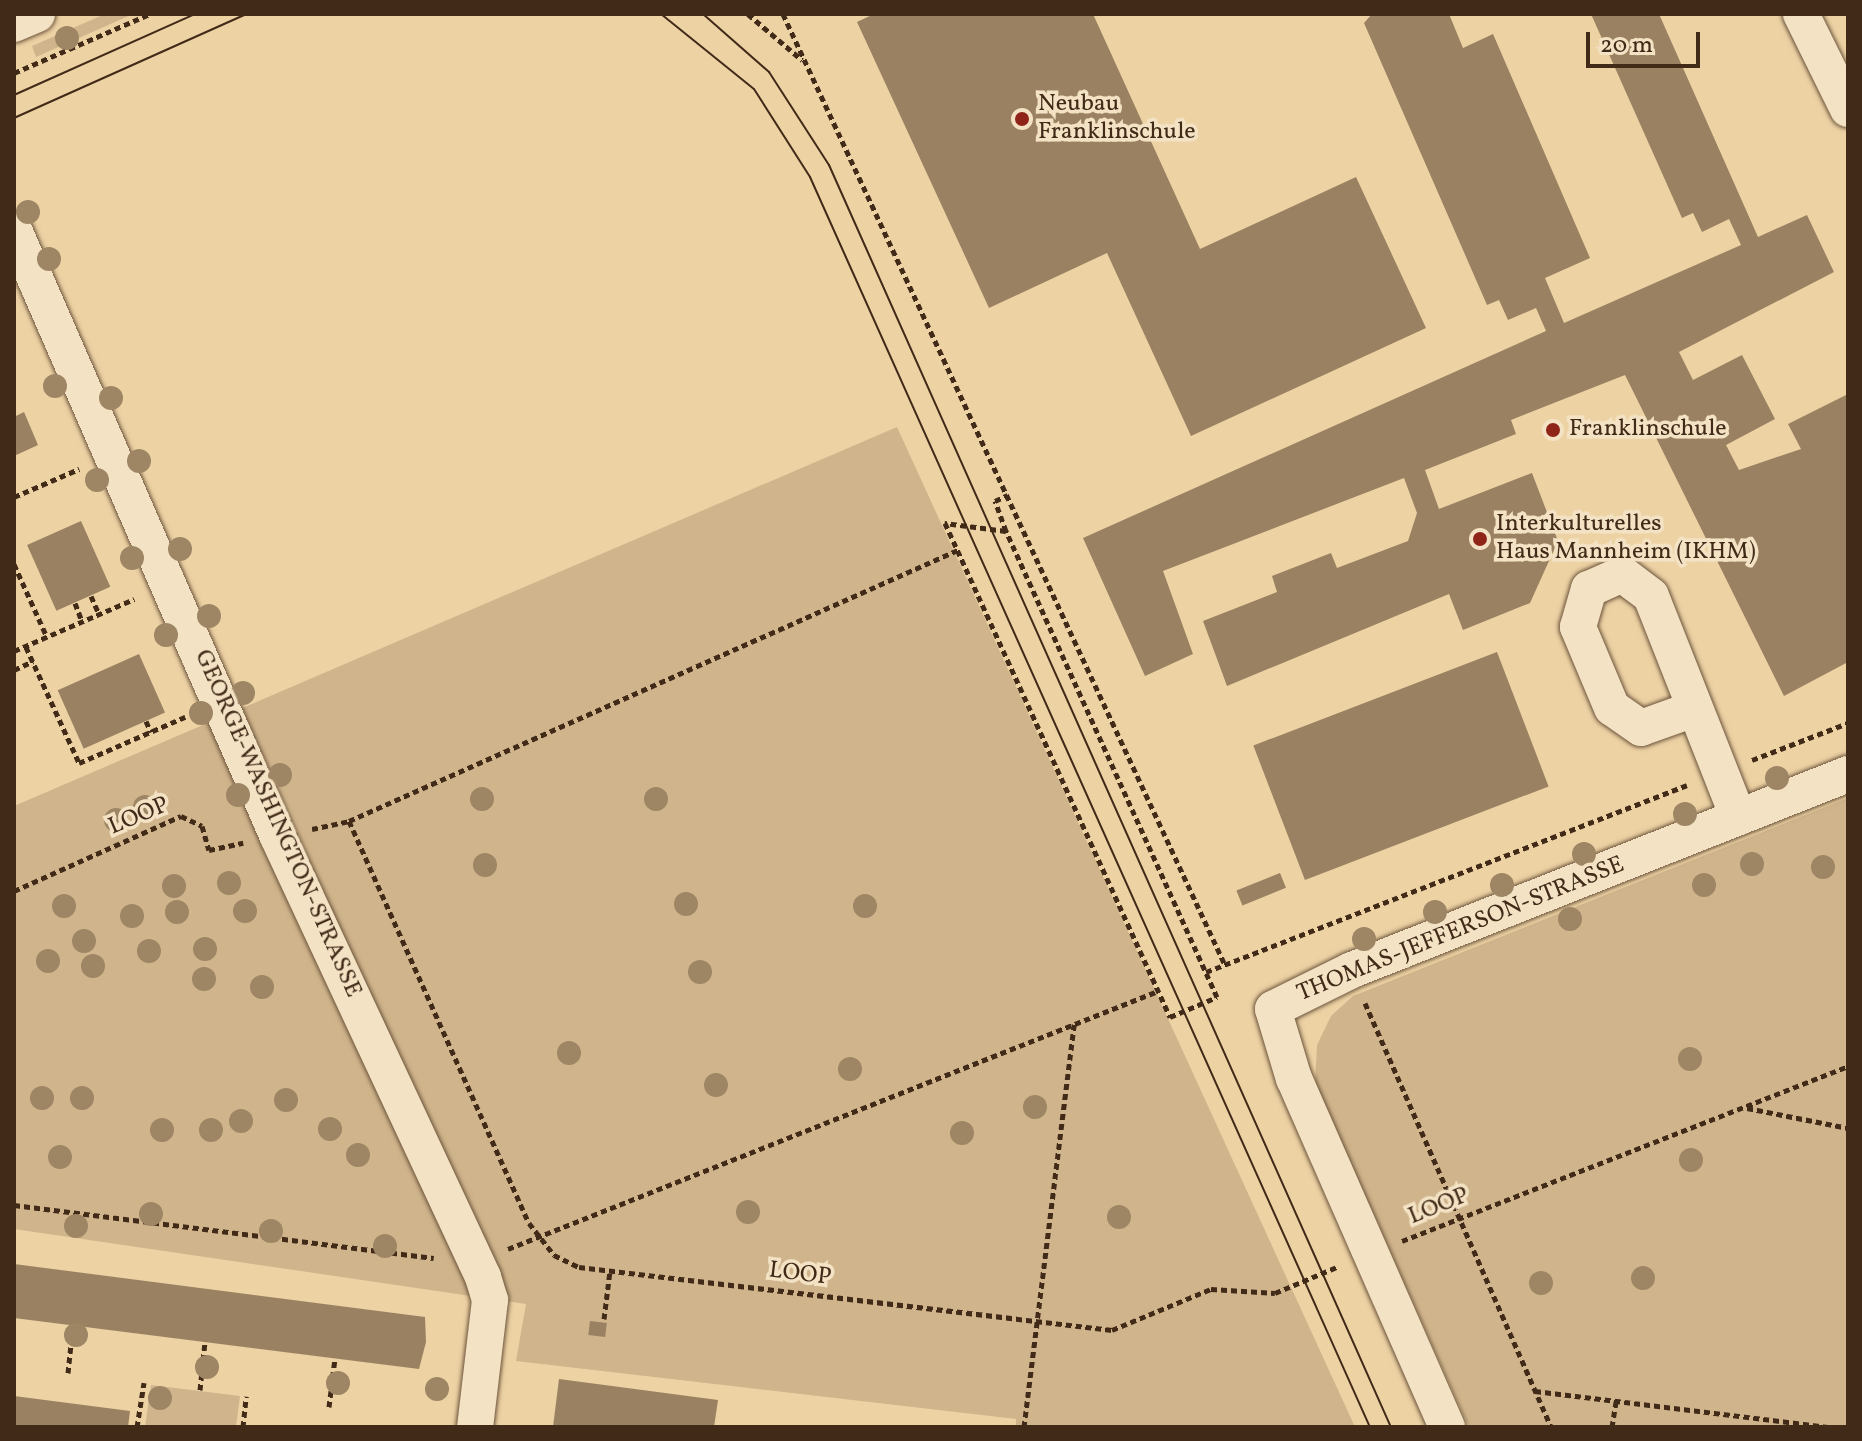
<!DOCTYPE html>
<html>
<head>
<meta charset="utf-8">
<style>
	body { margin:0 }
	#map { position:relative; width:1862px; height:1441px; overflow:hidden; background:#edd2a4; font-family:Vollkorn,serif }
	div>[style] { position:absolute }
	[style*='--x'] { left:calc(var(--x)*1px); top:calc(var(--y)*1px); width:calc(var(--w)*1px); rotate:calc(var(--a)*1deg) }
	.green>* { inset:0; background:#d0b58c }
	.building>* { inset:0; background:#9a8161; transform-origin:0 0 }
	.path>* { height:5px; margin-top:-2.5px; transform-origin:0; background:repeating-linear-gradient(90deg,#412a18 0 6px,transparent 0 10px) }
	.roads { filter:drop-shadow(0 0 2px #6c543b) drop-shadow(0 0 2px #6c543b) }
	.minor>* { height:36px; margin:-18px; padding:0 18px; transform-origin:18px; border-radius:18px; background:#f3e2c4 }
	.tram>* { height:2px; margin:-1px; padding:0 1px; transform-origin:1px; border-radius:1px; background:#412a18 }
	.trees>* { width:24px; height:24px; margin:-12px; border-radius:50%; background:#9e8564 }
	.dots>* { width:22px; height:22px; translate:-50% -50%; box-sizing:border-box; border:4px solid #f3e2c4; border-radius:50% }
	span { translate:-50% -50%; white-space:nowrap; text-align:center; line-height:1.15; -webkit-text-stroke:7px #f3e2c4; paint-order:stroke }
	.poi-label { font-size:24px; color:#412a18 }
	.left { translate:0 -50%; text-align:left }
	.street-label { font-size:24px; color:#412a18 }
	.frame { position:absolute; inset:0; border:16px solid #412a18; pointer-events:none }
	.scale { position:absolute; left:1586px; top:32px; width:114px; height:36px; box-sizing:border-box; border:4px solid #412a18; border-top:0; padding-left:10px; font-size:24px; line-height:28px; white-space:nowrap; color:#412a18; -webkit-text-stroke:6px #f3e2c4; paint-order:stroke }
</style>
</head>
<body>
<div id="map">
	<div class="green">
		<div style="clip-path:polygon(105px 14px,133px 14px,36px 57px,32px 46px)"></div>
		<div style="clip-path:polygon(897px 427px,1355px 1427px,1016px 1427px,1016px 1419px,516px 1361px,526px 1304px,14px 1229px,14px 806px)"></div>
		<div style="clip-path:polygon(1848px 798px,1848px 1427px,1469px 1427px,1315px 1083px,1317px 1045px,1331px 1016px,1353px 996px)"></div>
		<div style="clip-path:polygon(151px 1385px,240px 1396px,236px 1427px,145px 1427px)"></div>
	</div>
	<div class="building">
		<div style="clip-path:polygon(874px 14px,1093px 14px,1200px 249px,1356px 177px,1426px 328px,1191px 436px,1107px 253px,989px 308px,857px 22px)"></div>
		<div style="clip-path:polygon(1372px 14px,1449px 14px,1463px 48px,1493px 34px,1590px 258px,1545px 278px,1564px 323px,1741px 245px,1729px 219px,1702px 232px,1693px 213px,1682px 218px,1591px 14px,1659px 14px,1758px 237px,1807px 215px,1834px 272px,1679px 352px,1693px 380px,1742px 355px,1775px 419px,1726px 445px,1739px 470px,1801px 449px,1788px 424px,1848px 394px,1848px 662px,1784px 696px,1625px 375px,1511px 420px,1516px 434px,1425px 470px,1439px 509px,1532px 473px,1558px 541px,1530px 603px,1463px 630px,1449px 594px,1227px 686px,1203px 621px,1277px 592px,1272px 576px,1331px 553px,1337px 568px,1408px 541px,1417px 513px,1404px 478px,1163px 571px,1193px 654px,1145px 676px,1083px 538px,1546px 331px,1536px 308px,1508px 320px,1499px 300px,1487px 305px,1364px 23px)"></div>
		<div style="clip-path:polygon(24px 412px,38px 445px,14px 456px,14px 417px)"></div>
		<div style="left:81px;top:521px;width:72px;height:59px;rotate:66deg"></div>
		<div style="left:1497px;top:652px;width:144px;height:261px;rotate:69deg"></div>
		<div style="left:139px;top:654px;width:64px;height:89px;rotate:66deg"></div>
		<div style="left:1280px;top:873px;width:16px;height:47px;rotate:68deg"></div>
		<div style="clip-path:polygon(14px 1264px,425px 1317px,426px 1342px,419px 1369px,14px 1318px)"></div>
		<div style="left:590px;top:1321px;width:17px;height:14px;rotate:7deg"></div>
		<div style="clip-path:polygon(559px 1379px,718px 1400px,714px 1427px,553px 1427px)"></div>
		<div style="clip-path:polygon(14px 1396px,130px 1411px,128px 1427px,14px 1427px)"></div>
	</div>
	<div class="path">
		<div style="--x:748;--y:14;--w:71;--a:40.4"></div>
		<div style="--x:783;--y:14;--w:1049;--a:65.07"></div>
		<div style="--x:14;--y:73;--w:148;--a:-23.5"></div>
		<div style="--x:14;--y:497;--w:71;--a:-23.3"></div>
		<div style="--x:1006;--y:531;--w:62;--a:-172.5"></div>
		<div style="--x:945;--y:523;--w:543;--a:65.51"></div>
		<div style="--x:1170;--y:1017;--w:51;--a:-23.1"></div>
		<div style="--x:1217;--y:997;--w:512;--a:-114.36"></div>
		<div style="--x:1006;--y:531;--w:32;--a:-110"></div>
		<div style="--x:995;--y:501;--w:14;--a:-25"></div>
		<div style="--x:14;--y:564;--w:80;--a:65.7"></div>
		<div style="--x:91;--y:596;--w:20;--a:66"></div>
		<div style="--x:75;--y:603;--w:19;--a:69"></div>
		<div style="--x:26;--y:647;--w:128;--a:65.4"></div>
		<div style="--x:79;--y:763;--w:116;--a:-23.5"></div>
		<div style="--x:14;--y:651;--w:131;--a:-23.4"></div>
		<div style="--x:14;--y:670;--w:21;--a:-25"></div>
		<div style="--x:146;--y:721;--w:12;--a:66"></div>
		<div style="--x:1752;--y:760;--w:103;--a:-21.1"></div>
		<div style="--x:349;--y:821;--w:667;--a:-23.99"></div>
		<div style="--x:312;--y:829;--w:38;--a:-12"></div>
		<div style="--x:349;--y:821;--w:440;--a:65.9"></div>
		<div style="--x:529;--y:1223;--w:41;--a:52"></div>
		<div style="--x:554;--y:1255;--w:28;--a:26"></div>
		<div style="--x:579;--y:1267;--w:537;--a:6.74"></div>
		<div style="--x:1112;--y:1330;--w:107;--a:-22.5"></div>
		<div style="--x:1211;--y:1289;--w:64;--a:3.6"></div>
		<div style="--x:1275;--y:1293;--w:67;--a:-22.8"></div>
		<div style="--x:14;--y:891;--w:183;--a:-24.2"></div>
		<div style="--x:181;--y:816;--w:23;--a:25"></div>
		<div style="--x:202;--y:826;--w:25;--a:74"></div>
		<div style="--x:209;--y:850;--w:35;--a:-12"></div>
		<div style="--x:1206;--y:972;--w:516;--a:-21.24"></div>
		<div style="--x:1365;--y:1003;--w:463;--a:66.3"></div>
		<div style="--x:1747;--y:1108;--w:103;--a:11.2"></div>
		<div style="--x:14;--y:1205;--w:423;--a:7.2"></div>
		<div style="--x:1402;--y:1241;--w:479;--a:-21.4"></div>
		<div style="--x:508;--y:1249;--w:699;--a:-21.65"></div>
		<div style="--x:604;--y:1319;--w:48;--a:-82.9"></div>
		<div style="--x:68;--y:1373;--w:48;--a:-84.1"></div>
		<div style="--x:200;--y:1390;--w:48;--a:-84.1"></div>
		<div style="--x:1535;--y:1391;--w:295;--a:7"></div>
		<div style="--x:329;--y:1407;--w:49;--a:-83"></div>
		<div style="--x:137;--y:1427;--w:45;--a:-81"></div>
		<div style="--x:243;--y:1427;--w:31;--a:-84"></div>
		<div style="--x:1024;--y:1427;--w:406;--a:-82.9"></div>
		<div style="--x:1612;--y:1427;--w:26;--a:-81"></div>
	</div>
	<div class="roads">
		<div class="minor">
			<div style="--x:1801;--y:14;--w:106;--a:63.7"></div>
			<div style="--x:14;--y:24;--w:25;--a:-23"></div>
			<div style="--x:14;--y:230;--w:660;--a:66.5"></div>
			<div style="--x:277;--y:835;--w:488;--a:65"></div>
			<div style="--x:483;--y:1277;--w:24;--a:73"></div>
			<div style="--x:490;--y:1300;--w:128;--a:96.7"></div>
			<div style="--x:1694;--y:709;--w:56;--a:160.3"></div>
			<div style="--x:1641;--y:728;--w:35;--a:-145"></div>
			<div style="--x:1612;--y:708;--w:88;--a:-112.8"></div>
			<div style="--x:1578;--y:627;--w:40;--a:-74"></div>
			<div style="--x:1589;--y:589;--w:36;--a:-24"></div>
			<div style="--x:1622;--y:574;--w:36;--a:37"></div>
			<div style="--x:1651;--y:596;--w:238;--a:68.5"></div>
			<div style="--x:1447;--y:1427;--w:380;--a:-113.7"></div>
			<div style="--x:1294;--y:1079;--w:73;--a:-106.7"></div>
			<div style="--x:1273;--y:1009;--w:88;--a:-26.3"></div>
			<div style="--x:1352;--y:970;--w:533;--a:-21.56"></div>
		</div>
	</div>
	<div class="tram">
		<div style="--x:661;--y:14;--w:119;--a:38.9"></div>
		<div style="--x:754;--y:89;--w:104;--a:57.5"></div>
		<div style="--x:810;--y:177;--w:1370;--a:65.87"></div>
		<div style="--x:703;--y:14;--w:88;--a:41.3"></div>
		<div style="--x:769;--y:72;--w:111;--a:57.2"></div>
		<div style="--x:829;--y:165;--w:1381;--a:66"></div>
		<div style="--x:14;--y:95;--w:198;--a:-24.1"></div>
		<div style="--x:14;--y:118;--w:254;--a:-24.1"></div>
	</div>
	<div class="trees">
		<div style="left:67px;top:38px"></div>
		<div style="left:28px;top:212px"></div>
		<div style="left:49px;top:259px"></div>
		<div style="left:55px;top:386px"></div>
		<div style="left:111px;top:398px"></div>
		<div style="left:139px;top:461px"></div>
		<div style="left:97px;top:480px"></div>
		<div style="left:180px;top:549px"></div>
		<div style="left:132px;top:558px"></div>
		<div style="left:209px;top:616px"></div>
		<div style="left:166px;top:635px"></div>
		<div style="left:243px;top:693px"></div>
		<div style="left:201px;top:713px"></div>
		<div style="left:280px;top:775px"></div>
		<div style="left:1777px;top:778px"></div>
		<div style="left:238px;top:795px"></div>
		<div style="left:482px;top:799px"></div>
		<div style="left:656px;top:799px"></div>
		<div style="left:145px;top:807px"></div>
		<div style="left:1685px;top:814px"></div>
		<div style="left:116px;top:820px"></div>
		<div style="left:1584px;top:854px"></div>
		<div style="left:1752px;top:864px"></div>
		<div style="left:485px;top:865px"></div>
		<div style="left:1823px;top:867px"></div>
		<div style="left:229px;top:883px"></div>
		<div style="left:1502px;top:885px"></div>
		<div style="left:1704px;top:885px"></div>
		<div style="left:174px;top:886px"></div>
		<div style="left:686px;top:904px"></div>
		<div style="left:64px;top:906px"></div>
		<div style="left:865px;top:906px"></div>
		<div style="left:245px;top:911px"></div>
		<div style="left:177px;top:912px"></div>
		<div style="left:1435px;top:912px"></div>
		<div style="left:132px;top:916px"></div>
		<div style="left:1570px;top:919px"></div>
		<div style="left:1364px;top:939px"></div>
		<div style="left:84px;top:941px"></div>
		<div style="left:205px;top:949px"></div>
		<div style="left:149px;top:951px"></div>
		<div style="left:48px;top:961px"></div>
		<div style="left:93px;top:966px"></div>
		<div style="left:700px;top:972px"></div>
		<div style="left:204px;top:979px"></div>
		<div style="left:262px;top:987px"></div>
		<div style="left:569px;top:1053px"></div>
		<div style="left:1690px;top:1059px"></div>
		<div style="left:850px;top:1069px"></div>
		<div style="left:716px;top:1085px"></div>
		<div style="left:42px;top:1098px"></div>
		<div style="left:82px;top:1098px"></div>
		<div style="left:286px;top:1100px"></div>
		<div style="left:1035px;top:1107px"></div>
		<div style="left:241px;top:1121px"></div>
		<div style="left:330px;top:1129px"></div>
		<div style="left:162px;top:1130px"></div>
		<div style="left:211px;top:1130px"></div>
		<div style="left:962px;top:1133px"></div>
		<div style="left:358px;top:1155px"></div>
		<div style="left:60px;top:1157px"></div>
		<div style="left:1691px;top:1160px"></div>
		<div style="left:748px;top:1212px"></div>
		<div style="left:151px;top:1214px"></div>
		<div style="left:1119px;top:1217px"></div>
		<div style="left:76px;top:1226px"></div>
		<div style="left:271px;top:1231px"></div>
		<div style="left:385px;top:1246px"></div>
		<div style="left:1643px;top:1278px"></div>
		<div style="left:1541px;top:1283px"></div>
		<div style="left:76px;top:1335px"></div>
		<div style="left:207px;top:1367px"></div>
		<div style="left:338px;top:1383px"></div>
		<div style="left:437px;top:1389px"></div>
		<div style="left:160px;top:1398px"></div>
	</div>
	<div class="dots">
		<div style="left:1022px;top:119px;background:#8f2418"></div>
		<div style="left:1553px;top:430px;background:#8f2418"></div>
		<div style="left:1480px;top:539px;background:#8f2418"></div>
	</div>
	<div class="poi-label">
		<span class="left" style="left:1038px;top:119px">Neubau<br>Franklinschule</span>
		<span class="left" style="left:1569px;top:430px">Franklinschule</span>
		<span class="left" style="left:1496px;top:539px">Interkulturelles<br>Haus Mannheim (IKHM)</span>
	</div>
	<div class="street-label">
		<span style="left:139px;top:817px;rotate:-23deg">LOOP</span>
		<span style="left:277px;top:824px;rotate:66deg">GEORGE-WASHINGTON-STRASSE</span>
		<span style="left:1461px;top:930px;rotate:-22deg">THOMAS-JEFFERSON-STRASSE</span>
		<span style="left:1439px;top:1207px;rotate:-22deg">LOOP</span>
		<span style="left:800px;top:1275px;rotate:7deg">LOOP</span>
	</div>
	<div class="frame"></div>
	<div class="scale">20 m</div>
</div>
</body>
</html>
